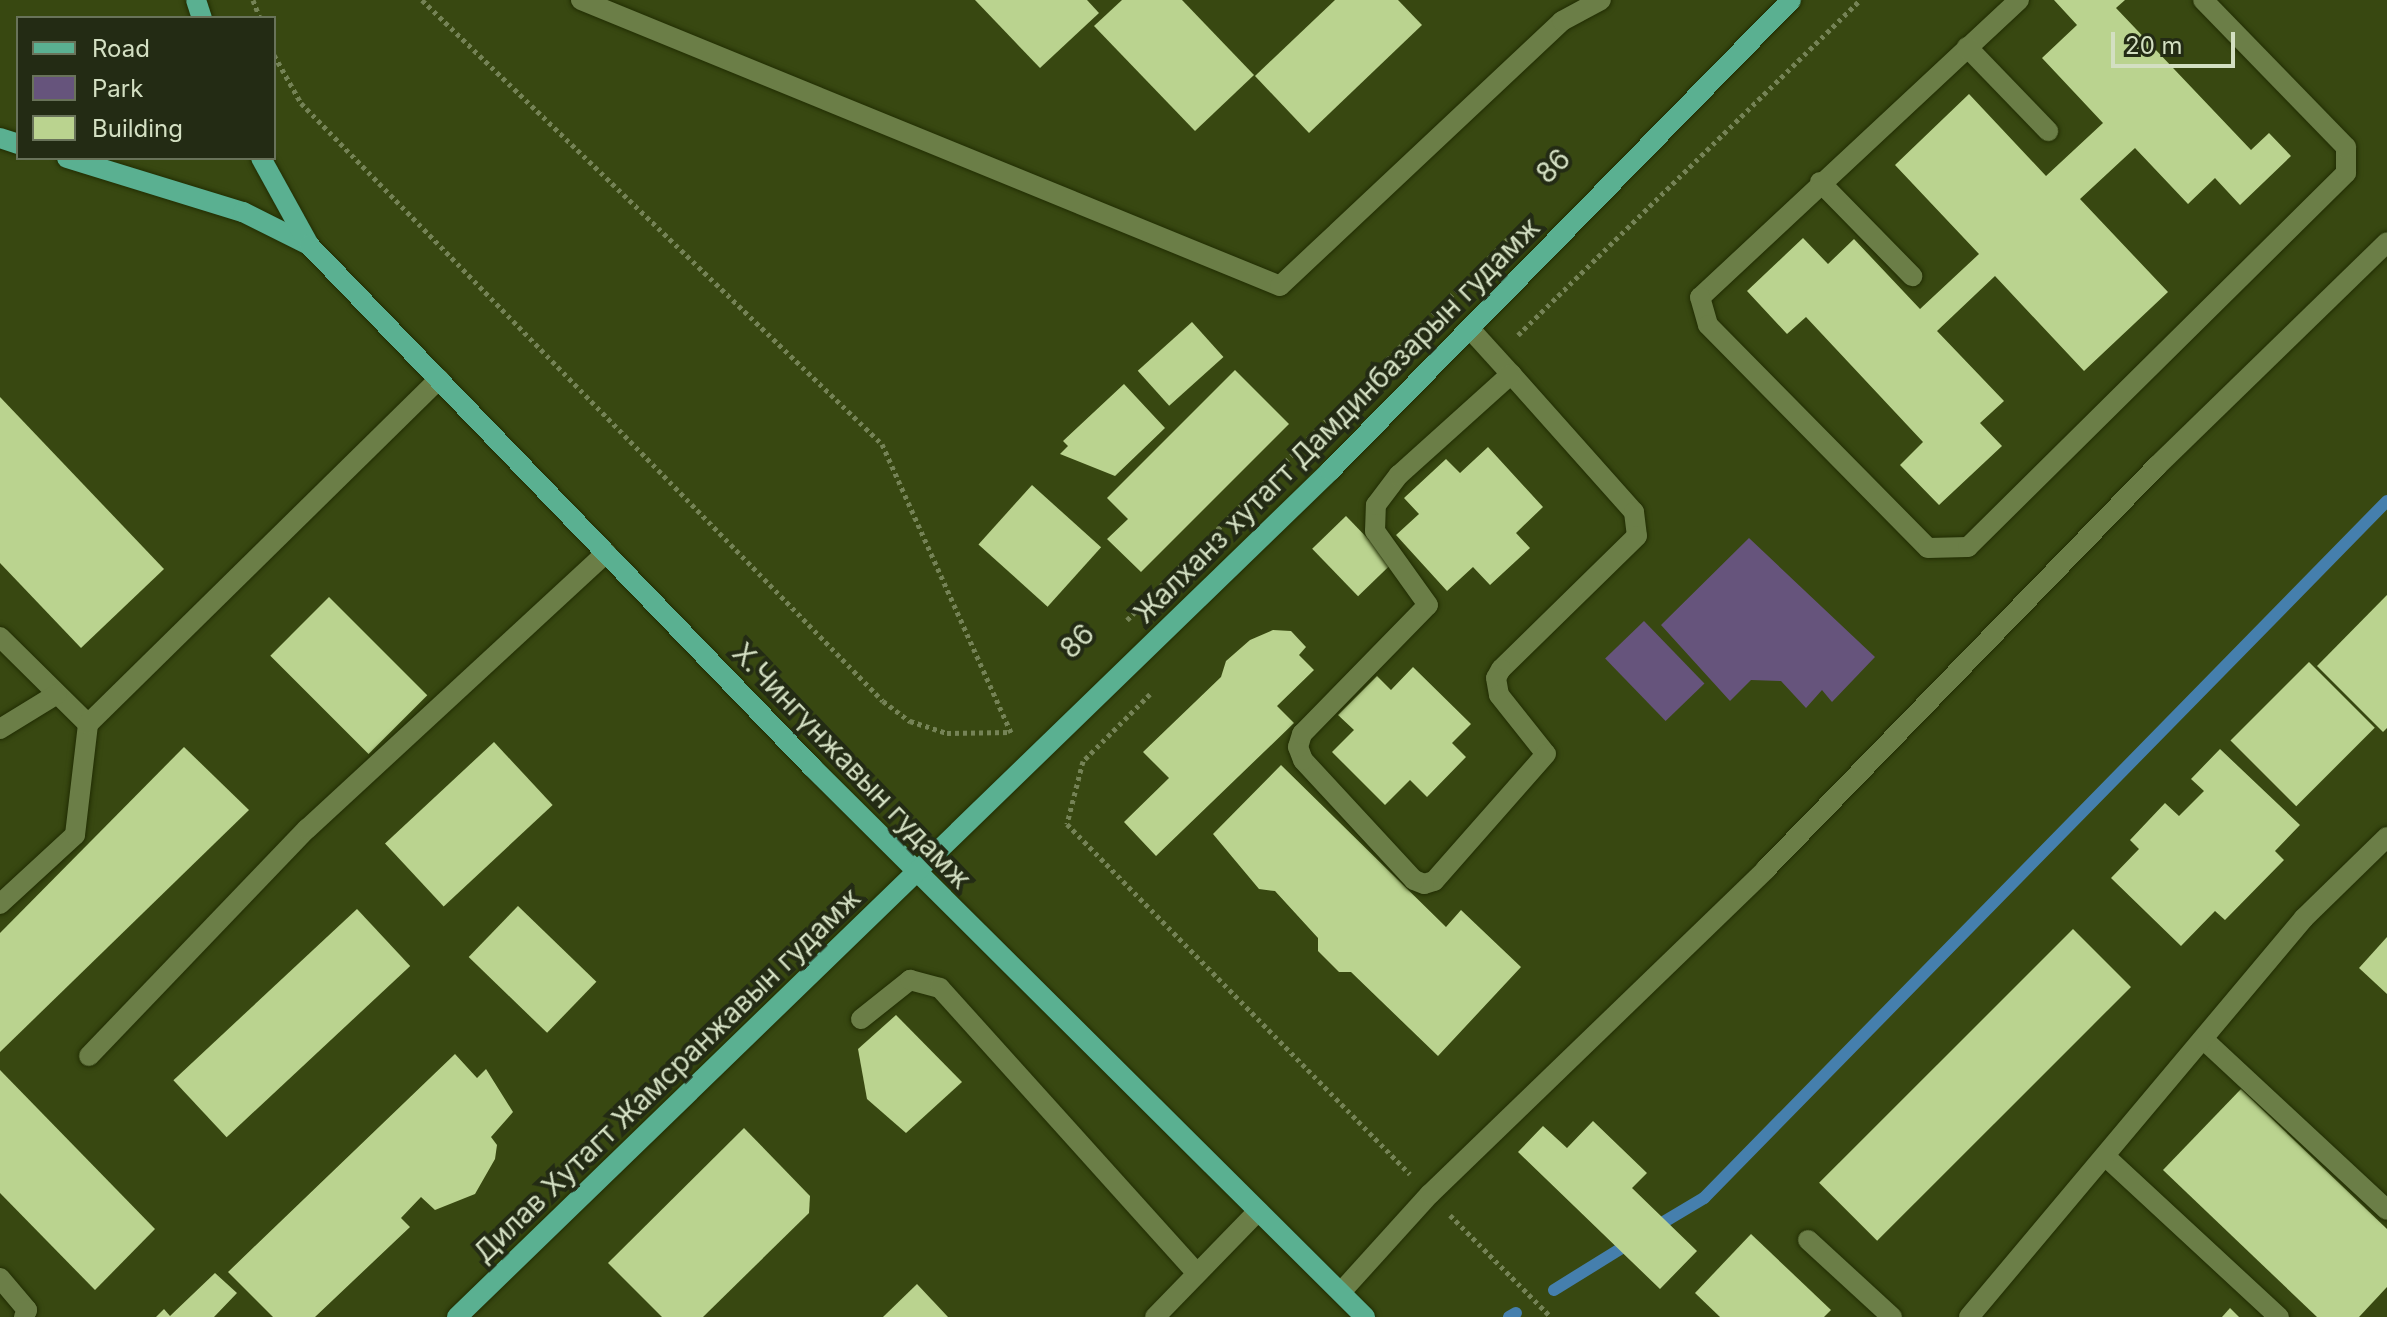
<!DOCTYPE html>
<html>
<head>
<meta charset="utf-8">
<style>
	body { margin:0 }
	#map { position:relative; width:2387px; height:1317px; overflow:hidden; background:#384811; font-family:Inter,sans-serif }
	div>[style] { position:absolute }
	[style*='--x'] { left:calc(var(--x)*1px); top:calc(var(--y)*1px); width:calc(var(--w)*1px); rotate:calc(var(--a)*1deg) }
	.green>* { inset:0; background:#66547c; transform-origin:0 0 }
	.stream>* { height:12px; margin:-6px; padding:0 6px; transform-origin:6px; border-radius:6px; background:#457fad }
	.building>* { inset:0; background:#bad38f; transform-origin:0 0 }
	.path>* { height:5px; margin-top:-2.5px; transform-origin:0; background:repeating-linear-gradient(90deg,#758356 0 4px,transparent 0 8px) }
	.roads { filter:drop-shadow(0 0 2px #212d03) drop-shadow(0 0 2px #212d03) }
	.minor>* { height:20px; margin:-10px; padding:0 10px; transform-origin:10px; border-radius:10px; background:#6b7e47 }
	.major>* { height:20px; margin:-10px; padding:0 10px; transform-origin:10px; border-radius:10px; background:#5ab091 }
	span { translate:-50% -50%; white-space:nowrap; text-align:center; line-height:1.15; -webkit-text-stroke:8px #232b14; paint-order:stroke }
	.street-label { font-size:28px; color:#d3dfc2 }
	.legend { position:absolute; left:16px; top:16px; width:260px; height:144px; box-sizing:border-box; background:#232b14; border:2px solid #69735a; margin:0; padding:10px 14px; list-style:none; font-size:24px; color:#d3dfc2 }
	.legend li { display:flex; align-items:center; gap:16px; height:40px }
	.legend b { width:40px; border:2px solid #69735a }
	.scale { position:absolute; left:2111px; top:32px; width:124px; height:36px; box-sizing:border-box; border:4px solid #d3dfc2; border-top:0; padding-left:10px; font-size:24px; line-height:28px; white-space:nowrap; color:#d3dfc2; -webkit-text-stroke:6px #232b14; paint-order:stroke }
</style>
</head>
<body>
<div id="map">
	<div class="green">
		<div style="clip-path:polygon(1749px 538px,1875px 657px,1832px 702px,1822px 690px,1806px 708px,1781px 681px,1751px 680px,1730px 701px,1661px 625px)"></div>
		<div style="left:1644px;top:621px;width:87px;height:54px;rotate:46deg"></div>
	</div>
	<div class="stream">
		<div style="--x:1652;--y:1229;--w:61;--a:-30.8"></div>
		<div style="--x:1704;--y:1198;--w:976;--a:-45.58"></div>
		<div style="--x:1554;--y:1290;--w:93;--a:-31.8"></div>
		<div style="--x:1509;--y:1317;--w:8;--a:-30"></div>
	</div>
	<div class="building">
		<div style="clip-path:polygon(975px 0,1087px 0,1099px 13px,1040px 68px)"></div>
		<div style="clip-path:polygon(1122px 0,1182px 0,1254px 75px,1195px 131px,1094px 26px)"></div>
		<div style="clip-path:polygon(1335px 0,1398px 0,1422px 25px,1309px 133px,1255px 76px)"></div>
		<div style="clip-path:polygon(2054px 0,2125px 0,2116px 8px,2251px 150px,2269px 133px,2291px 156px,2240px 205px,2215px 178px,2188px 204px,2135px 148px,2080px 199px,2168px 292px,2084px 371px,1995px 276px,1937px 331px,2004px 401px,1980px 423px,2002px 446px,1939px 505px,1900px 465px,1923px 442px,1806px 317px,1787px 334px,1747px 291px,1803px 238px,1828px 264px,1854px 239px,1920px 309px,1979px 254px,1895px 165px,1969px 94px,2046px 176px,2103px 123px,2042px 58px,2077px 25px)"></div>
		<div style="left:1192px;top:322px;width:47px;height:73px;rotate:48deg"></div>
		<div style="clip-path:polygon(1235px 370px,1289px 424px,1141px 572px,1107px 539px,1128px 519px,1107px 498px)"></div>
		<div style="clip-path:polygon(1124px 384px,1165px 428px,1115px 476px,1060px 454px,1068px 446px,1063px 441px)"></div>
		<div style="clip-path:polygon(0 397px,164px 569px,81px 648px,0 563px)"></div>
		<div style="clip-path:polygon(1488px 447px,1543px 507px,1516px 533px,1530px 548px,1490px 585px,1473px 567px,1447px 591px,1396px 535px,1419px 514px,1404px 498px,1446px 459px,1460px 473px)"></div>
		<div style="left:1032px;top:485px;width:93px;height:80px;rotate:42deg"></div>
		<div style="left:1346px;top:516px;width:66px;height:47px;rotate:46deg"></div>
		<div style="clip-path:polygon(2387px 595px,2387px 728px,2383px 732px,2317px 666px)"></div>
		<div style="left:329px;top:597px;width:139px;height:83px;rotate:45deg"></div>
		<div style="clip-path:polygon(1273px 630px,1291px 631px,1306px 647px,1299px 655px,1314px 670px,1277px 706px,1294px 723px,1156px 856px,1124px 822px,1169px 778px,1143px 752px,1221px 677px,1226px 661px,1250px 640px)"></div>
		<div style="left:2309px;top:662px;width:93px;height:111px;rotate:45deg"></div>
		<div style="clip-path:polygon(1413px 667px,1471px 724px,1452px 743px,1466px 757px,1427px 797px,1410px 780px,1385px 805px,1332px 752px,1354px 730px,1338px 715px,1377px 676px,1391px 690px)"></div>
		<div style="left:494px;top:742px;width:86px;height:149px;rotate:47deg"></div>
		<div style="clip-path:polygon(184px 747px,249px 810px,0 1052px,0 933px)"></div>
		<div style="clip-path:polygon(2220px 749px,2300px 825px,2275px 851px,2284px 860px,2225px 920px,2215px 911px,2181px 946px,2111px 878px,2139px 849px,2130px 840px,2165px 803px,2179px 816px,2204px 791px,2191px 779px)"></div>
		<div style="clip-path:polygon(1281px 765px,1446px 927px,1461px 910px,1521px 967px,1438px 1056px,1351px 972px,1339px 972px,1318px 951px,1318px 938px,1275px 891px,1259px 889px,1213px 834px)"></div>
		<div style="left:518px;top:906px;width:109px;height:71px;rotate:44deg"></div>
		<div style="left:357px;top:909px;width:78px;height:251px;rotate:47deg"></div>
		<div style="left:2073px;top:929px;width:82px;height:359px;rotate:45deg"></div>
		<div style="clip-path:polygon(2387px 937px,2387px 994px,2359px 968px)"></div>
		<div style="clip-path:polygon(896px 1015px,962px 1082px,906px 1133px,867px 1099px,858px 1049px)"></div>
		<div style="clip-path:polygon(455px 1054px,477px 1078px,486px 1069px,513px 1112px,491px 1137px,497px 1145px,495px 1159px,475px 1194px,435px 1210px,421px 1197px,401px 1218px,410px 1227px,315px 1317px,273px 1317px,228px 1272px)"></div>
		<div style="clip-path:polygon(0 1070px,155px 1229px,95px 1290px,0 1193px)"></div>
		<div style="clip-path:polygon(2241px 1089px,2387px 1229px,2387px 1287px,2359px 1317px,2317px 1317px,2163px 1170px)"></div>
		<div style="clip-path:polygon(1593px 1121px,1647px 1173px,1632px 1188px,1697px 1251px,1660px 1289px,1518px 1152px,1543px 1126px,1567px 1148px)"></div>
		<div style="clip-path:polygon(744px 1128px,810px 1196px,809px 1213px,703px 1317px,662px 1317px,608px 1263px)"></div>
		<div style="clip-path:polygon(1751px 1234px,1831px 1310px,1824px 1317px,1720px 1317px,1695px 1293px)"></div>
		<div style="clip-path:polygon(215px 1273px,237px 1293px,214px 1317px,156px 1317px,164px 1309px,170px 1316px)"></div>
		<div style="clip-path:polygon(917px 1284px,948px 1317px,883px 1317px)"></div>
		<div style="clip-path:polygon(2230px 1308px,2239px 1317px,2222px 1317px)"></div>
	</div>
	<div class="path">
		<div style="--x:253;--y:0;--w:19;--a:69"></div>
		<div style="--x:422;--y:0;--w:639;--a:43.99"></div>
		<div style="--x:882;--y:444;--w:316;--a:65.9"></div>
		<div style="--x:274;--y:55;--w:55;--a:60.6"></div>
		<div style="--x:301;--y:103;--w:834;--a:45.78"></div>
		<div style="--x:883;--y:701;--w:34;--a:37"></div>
		<div style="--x:910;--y:721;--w:39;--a:18"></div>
		<div style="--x:947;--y:733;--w:64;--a:-0.9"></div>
		<div style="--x:1518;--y:335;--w:479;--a:-44.4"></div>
		<div style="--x:1127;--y:620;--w:561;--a:-45"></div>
		<div style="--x:1150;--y:694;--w:95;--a:135"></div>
		<div style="--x:1083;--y:761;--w:65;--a:104.3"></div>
		<div style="--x:1067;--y:824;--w:490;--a:45.6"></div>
		<div style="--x:1450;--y:1215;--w:144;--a:45.3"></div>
	</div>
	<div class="roads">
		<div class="minor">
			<div style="--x:581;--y:0;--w:755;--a:22.25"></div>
			<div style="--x:1280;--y:286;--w:387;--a:-43.2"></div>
			<div style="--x:1562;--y:21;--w:44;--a:-28.3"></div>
			<div style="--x:2019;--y:0;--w:436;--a:137"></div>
			<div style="--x:1700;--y:297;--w:29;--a:74"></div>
			<div style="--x:1708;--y:325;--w:313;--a:45.4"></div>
			<div style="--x:1928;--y:548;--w:40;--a:-1.4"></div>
			<div style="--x:1968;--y:547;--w:532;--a:-44.7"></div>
			<div style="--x:2346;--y:173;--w:26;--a:-90"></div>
			<div style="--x:2346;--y:147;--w:205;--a:-134.2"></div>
			<div style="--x:1967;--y:47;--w:117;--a:46"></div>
			<div style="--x:1820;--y:182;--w:132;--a:45.6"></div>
			<div style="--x:1470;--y:329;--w:61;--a:47.7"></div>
			<div style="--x:1511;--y:374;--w:185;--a:48.3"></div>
			<div style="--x:1634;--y:512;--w:24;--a:83"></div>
			<div style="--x:1637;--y:536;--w:190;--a:135.6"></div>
			<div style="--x:1501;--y:669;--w:10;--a:119"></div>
			<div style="--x:1496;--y:678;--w:17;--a:80"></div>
			<div style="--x:1499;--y:695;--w:75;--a:51.5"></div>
			<div style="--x:1546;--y:754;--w:169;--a:131.4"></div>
			<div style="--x:1434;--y:881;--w:10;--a:163"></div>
			<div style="--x:1424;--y:884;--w:11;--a:-158"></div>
			<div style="--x:1414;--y:880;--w:163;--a:-132.8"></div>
			<div style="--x:1303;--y:760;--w:14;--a:-111"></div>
			<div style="--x:1298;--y:747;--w:14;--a:-73"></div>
			<div style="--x:1302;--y:734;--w:180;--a:-45.7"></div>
			<div style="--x:1428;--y:605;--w:91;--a:-125.6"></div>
			<div style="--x:1375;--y:531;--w:26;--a:-88"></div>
			<div style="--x:1376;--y:505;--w:38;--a:-53"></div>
			<div style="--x:1399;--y:475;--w:151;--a:-42"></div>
			<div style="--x:0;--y:637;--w:124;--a:44.7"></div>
			<div style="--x:0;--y:729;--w:67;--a:-31.6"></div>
			<div style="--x:0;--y:904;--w:102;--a:-42.6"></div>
			<div style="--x:75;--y:835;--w:112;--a:-83.3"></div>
			<div style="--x:88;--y:724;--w:492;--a:-44.5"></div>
			<div style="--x:861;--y:1019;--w:63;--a:-38.5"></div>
			<div style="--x:910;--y:980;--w:31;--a:15"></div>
			<div style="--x:940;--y:988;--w:384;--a:48"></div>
			<div style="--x:2203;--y:1039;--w:251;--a:42.9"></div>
			<div style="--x:89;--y:1056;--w:315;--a:-46.2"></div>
			<div style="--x:307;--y:829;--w:407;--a:-42.7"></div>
			<div style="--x:2105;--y:1156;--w:237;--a:42.8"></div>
			<div style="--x:1808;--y:1240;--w:114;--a:42.5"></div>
			<div style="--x:0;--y:1278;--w:42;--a:49.8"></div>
			<div style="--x:27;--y:1310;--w:8;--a:113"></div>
			<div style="--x:1341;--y:1292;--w:132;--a:-47.8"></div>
			<div style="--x:1430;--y:1194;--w:467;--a:-44"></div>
			<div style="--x:1766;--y:869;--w:562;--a:-45.87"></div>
			<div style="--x:2157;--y:466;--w:321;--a:-44.2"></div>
			<div style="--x:1155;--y:1317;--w:148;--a:-45.8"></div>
			<div style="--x:1969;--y:1317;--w:521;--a:-49.98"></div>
			<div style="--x:2304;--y:918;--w:116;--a:-44.3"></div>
		</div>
		<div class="major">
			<div style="--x:196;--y:0;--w:19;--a:72"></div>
			<div style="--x:0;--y:138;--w:19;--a:18"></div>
			<div style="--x:67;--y:158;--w:184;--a:17.1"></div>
			<div style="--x:243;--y:212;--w:74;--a:26.6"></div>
			<div style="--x:261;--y:158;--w:99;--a:61.1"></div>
			<div style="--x:309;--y:245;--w:725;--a:46.06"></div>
			<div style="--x:812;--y:767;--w:780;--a:44.84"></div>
			<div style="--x:457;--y:1317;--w:1216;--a:-44.1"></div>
			<div style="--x:1330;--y:471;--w:659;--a:-45.61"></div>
		</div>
	</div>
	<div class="street-label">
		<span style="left:1553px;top:166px;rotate:-45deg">86</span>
		<span style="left:1337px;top:420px;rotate:-45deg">Жалханз хутагт Дамдинбазарын гудамж</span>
		<span style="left:1077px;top:641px;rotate:-45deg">86</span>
		<span style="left:852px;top:766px;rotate:46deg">Х.Чингүнжавын гудамж</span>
		<span style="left:667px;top:1075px;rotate:-44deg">Дилав Хутагт Жамсранжавын гудамж</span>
	</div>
	<ul class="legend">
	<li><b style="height:10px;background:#5ab091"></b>Road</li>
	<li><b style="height:22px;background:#66547c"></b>Park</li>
	<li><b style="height:22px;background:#bad38f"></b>Building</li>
	</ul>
	<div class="scale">20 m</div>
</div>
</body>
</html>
